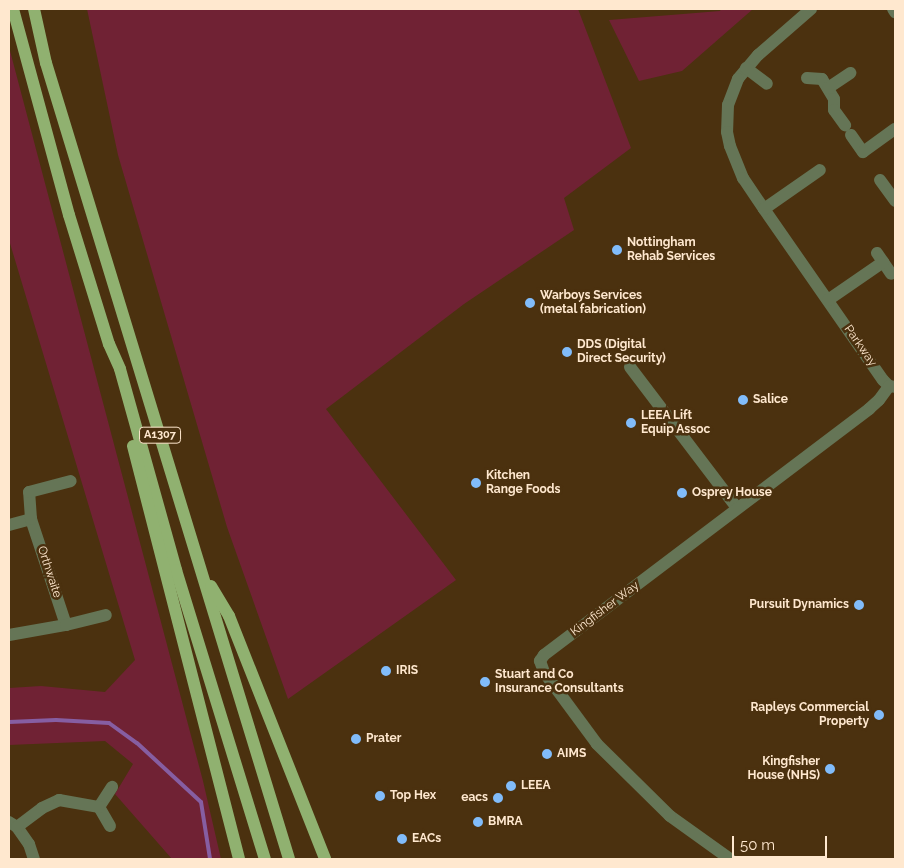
<!DOCTYPE html>
<html>
<head>
<meta charset="utf-8">
<style>
	body { margin:0 }
	#map { position:relative; width:904px; height:868px; overflow:hidden; background:#4b310f; font-family:Raleway,sans-serif }
	div>[style] { position:absolute }
	[style*='--x'] { left:calc(var(--x)*1px); top:calc(var(--y)*1px); width:calc(var(--w)*1px); rotate:calc(var(--a)*1deg) }
	.green>* { inset:0; background:#702234 }
	.stream>* { height:4px; margin:-2px; padding:0 2px; transform-origin:2px; border-radius:2px; background:#865ea2 }
	.minor>* { height:12px; margin:-6px; padding:0 6px; transform-origin:6px; border-radius:6px; background:#657556 }
	.major>* { height:12px; margin:-6px; padding:0 6px; transform-origin:6px; border-radius:6px; background:#90b170 }
	.dots>* { width:14px; height:14px; translate:-50% -50%; box-sizing:border-box; border:2px solid #4b310f; border-radius:50% }
	span { translate:-50% -50%; white-space:nowrap; text-align:center; line-height:1.15; -webkit-text-stroke:5px #4b310f; paint-order:stroke }
	.shield-label span { padding:1px 4px; background:#4b310f; border:1px solid; border-radius:4px; -webkit-text-stroke-width:0 }
	.shield-label { font-size:11px; color:#ffe8cf; font-weight:700 }
	.poi-label { font-size:12px; color:#ffe8cf; font-weight:700 }
	.left { translate:0 -50%; text-align:left }
	.right { translate:-100% -50%; text-align:right }
	.street-label { font-size:12px; color:#ffe8cf }
	.frame { position:absolute; inset:0; border:10px solid #ffe8cf; pointer-events:none }
	.scale { position:absolute; left:732px; top:836px; width:95px; height:22px; box-sizing:border-box; border:2px solid #ffe8cf; border-top:0; padding-left:6px; font-size:15px; line-height:18px; white-space:nowrap; color:#ffe8cf; -webkit-text-stroke:4px #4b310f; paint-order:stroke }
</style>
</head>
<body>
<div id="map">
	<div class="green">
		<div style="clip-path:polygon(87px 9px,578px 9px,631px 148px,564px 198px,574px 230px,464px 304px,326px 409px,456px 580px,288px 699px,227px 527px,118px 155px)"></div>
		<div style="clip-path:polygon(721px 9px,753px 9px,682px 71px,639px 81px,609px 20px,720px 11px)"></div>
		<div style="clip-path:polygon(9px 47px,203px 781px,221px 859px,172px 859px,115px 794px,133px 764px,105px 741px,9px 745px,9px 688px,41px 686px,105px 692px,135px 660px,9px 240px)"></div>
	</div>
	<div class="stream">
		<div style="--x:9;--y:722;--w:47;--a:-2.4"></div>
		<div style="--x:56;--y:720;--w:53;--a:3.2"></div>
		<div style="--x:109;--y:723;--w:34;--a:36"></div>
		<div style="--x:137;--y:743;--w:87;--a:42.7"></div>
		<div style="--x:201;--y:802;--w:58;--a:81"></div>
	</div>
	<div class="minor">
		<div style="--x:811;--y:9;--w:70;--a:139"></div>
		<div style="--x:758;--y:55;--w:31;--a:130"></div>
		<div style="--x:738;--y:79;--w:28;--a:111"></div>
		<div style="--x:728;--y:105;--w:27;--a:92"></div>
		<div style="--x:727;--y:132;--w:14;--a:78"></div>
		<div style="--x:730;--y:146;--w:35;--a:68"></div>
		<div style="--x:743;--y:178;--w:37;--a:56"></div>
		<div style="--x:764;--y:209;--w:208;--a:55.2"></div>
		<div style="--x:883;--y:380;--w:8;--a:45"></div>
		<div style="--x:889;--y:386;--w:6;--a:9"></div>
		<div style="--x:893;--y:9;--w:4;--a:56"></div>
		<div style="--x:746;--y:68;--w:26;--a:37"></div>
		<div style="--x:807;--y:78;--w:15;--a:4"></div>
		<div style="--x:822;--y:79;--w:23;--a:59"></div>
		<div style="--x:834;--y:99;--w:11;--a:90"></div>
		<div style="--x:834;--y:110;--w:19;--a:54"></div>
		<div style="--x:828;--y:88;--w:27;--a:-34"></div>
		<div style="--x:851;--y:135;--w:21;--a:55"></div>
		<div style="--x:863;--y:152;--w:39;--a:-36"></div>
		<div style="--x:880;--y:180;--w:26;--a:54"></div>
		<div style="--x:764;--y:209;--w:68;--a:-34.9"></div>
		<div style="--x:877;--y:253;--w:25;--a:56"></div>
		<div style="--x:828;--y:300;--w:67;--a:-34.6"></div>
		<div style="--x:630;--y:367;--w:177;--a:52.8"></div>
		<div style="--x:9;--y:525;--w:23;--a:-15"></div>
		<div style="--x:66;--y:625;--w:112;--a:-108.3"></div>
		<div style="--x:31;--y:519;--w:27;--a:-94"></div>
		<div style="--x:29;--y:492;--w:43;--a:-14.7"></div>
		<div style="--x:9;--y:635;--w:58;--a:-10"></div>
		<div style="--x:66;--y:625;--w:41;--a:-14"></div>
		<div style="--x:9;--y:822;--w:9;--a:32"></div>
		<div style="--x:17;--y:827;--w:21;--a:55"></div>
		<div style="--x:29;--y:844;--w:16;--a:72"></div>
		<div style="--x:110;--y:826;--w:22;--a:-120"></div>
		<div style="--x:99;--y:807;--w:24;--a:-57"></div>
		<div style="--x:17;--y:827;--w:31;--a:-37"></div>
		<div style="--x:42;--y:808;--w:19;--a:-25"></div>
		<div style="--x:59;--y:800;--w:41;--a:9.9"></div>
		<div style="--x:730;--y:859;--w:74;--a:-144.4"></div>
		<div style="--x:670;--y:816;--w:103;--a:-135.4"></div>
		<div style="--x:597;--y:744;--w:89;--a:-126.4"></div>
		<div style="--x:544;--y:672;--w:12;--a:-110"></div>
		<div style="--x:540;--y:661;--w:7;--a:-56"></div>
		<div style="--x:544;--y:655;--w:408;--a:-37.1"></div>
		<div style="--x:869;--y:409;--w:13;--a:-42"></div>
		<div style="--x:879;--y:400;--w:17;--a:-54"></div>
	</div>
	<div class="major">
		<div style="--x:13;--y:9;--w:213;--a:74.8"></div>
		<div style="--x:69;--y:215;--w:135;--a:72.8"></div>
		<div style="--x:109;--y:344;--w:27;--a:66"></div>
		<div style="--x:120;--y:369;--w:209;--a:74.4"></div>
		<div style="--x:176;--y:570;--w:302;--a:72.9"></div>
		<div style="--x:34;--y:9;--w:55;--a:77.5"></div>
		<div style="--x:46;--y:63;--w:832;--a:73.02"></div>
		<div style="--x:133;--y:446;--w:426;--a:75.6"></div>
		<div style="--x:211;--y:586;--w:35;--a:59"></div>
		<div style="--x:229;--y:616;--w:261;--a:68.4"></div>
	</div>
	<div class="dots">
		<div style="left:617px;top:250px;background:#81bcfa"></div>
		<div style="left:530px;top:303px;background:#81bcfa"></div>
		<div style="left:567px;top:352px;background:#81bcfa"></div>
		<div style="left:743px;top:400px;background:#81bcfa"></div>
		<div style="left:631px;top:423px;background:#81bcfa"></div>
		<div style="left:476px;top:483px;background:#81bcfa"></div>
		<div style="left:682px;top:493px;background:#81bcfa"></div>
		<div style="left:859px;top:605px;background:#81bcfa"></div>
		<div style="left:386px;top:671px;background:#81bcfa"></div>
		<div style="left:485px;top:682px;background:#81bcfa"></div>
		<div style="left:879px;top:715px;background:#81bcfa"></div>
		<div style="left:356px;top:739px;background:#81bcfa"></div>
		<div style="left:547px;top:754px;background:#81bcfa"></div>
		<div style="left:830px;top:769px;background:#81bcfa"></div>
		<div style="left:511px;top:786px;background:#81bcfa"></div>
		<div style="left:380px;top:796px;background:#81bcfa"></div>
		<div style="left:498px;top:798px;background:#81bcfa"></div>
		<div style="left:478px;top:822px;background:#81bcfa"></div>
		<div style="left:402px;top:839px;background:#81bcfa"></div>
	</div>
	<div class="shield-label">
		<span style="left:160px;top:435px">A1307</span>
	</div>
	<div class="poi-label">
		<span class="left" style="left:627px;top:250px">Nottingham<br>Rehab Services</span>
		<span class="left" style="left:540px;top:303px">Warboys Services<br>(metal fabrication)</span>
		<span class="left" style="left:577px;top:352px">DDS (Digital<br>Direct Security)</span>
		<span class="left" style="left:753px;top:400px">Salice</span>
		<span class="left" style="left:641px;top:423px">LEEA Lift<br>Equip Assoc</span>
		<span class="left" style="left:486px;top:483px">Kitchen<br>Range Foods</span>
		<span class="left" style="left:692px;top:493px">Osprey House</span>
		<span class="right" style="left:849px;top:605px">Pursuit Dynamics</span>
		<span class="left" style="left:396px;top:671px">IRIS</span>
		<span class="left" style="left:495px;top:682px">Stuart and Co<br>Insurance Consultants</span>
		<span class="right" style="left:869px;top:715px">Rapleys Commercial<br>Property</span>
		<span class="left" style="left:366px;top:739px">Prater</span>
		<span class="left" style="left:557px;top:754px">AIMS</span>
		<span class="right" style="left:820px;top:769px">Kingfisher<br>House (NHS)</span>
		<span class="left" style="left:521px;top:786px">LEEA</span>
		<span class="left" style="left:390px;top:796px">Top Hex</span>
		<span class="right" style="left:488px;top:798px">eacs</span>
		<span class="left" style="left:488px;top:822px">BMRA</span>
		<span class="left" style="left:412px;top:839px">EACs</span>
	</div>
	<div class="street-label">
		<span style="left:860px;top:346px;rotate:55deg">Parkway</span>
		<span style="left:49px;top:572px;rotate:72deg">Orthwaite</span>
		<span style="left:605px;top:609px;rotate:-37deg">Kingfisher Way</span>
	</div>
	<div class="frame"></div>
	<div class="scale">50 m</div>
</div>
</body>
</html>
